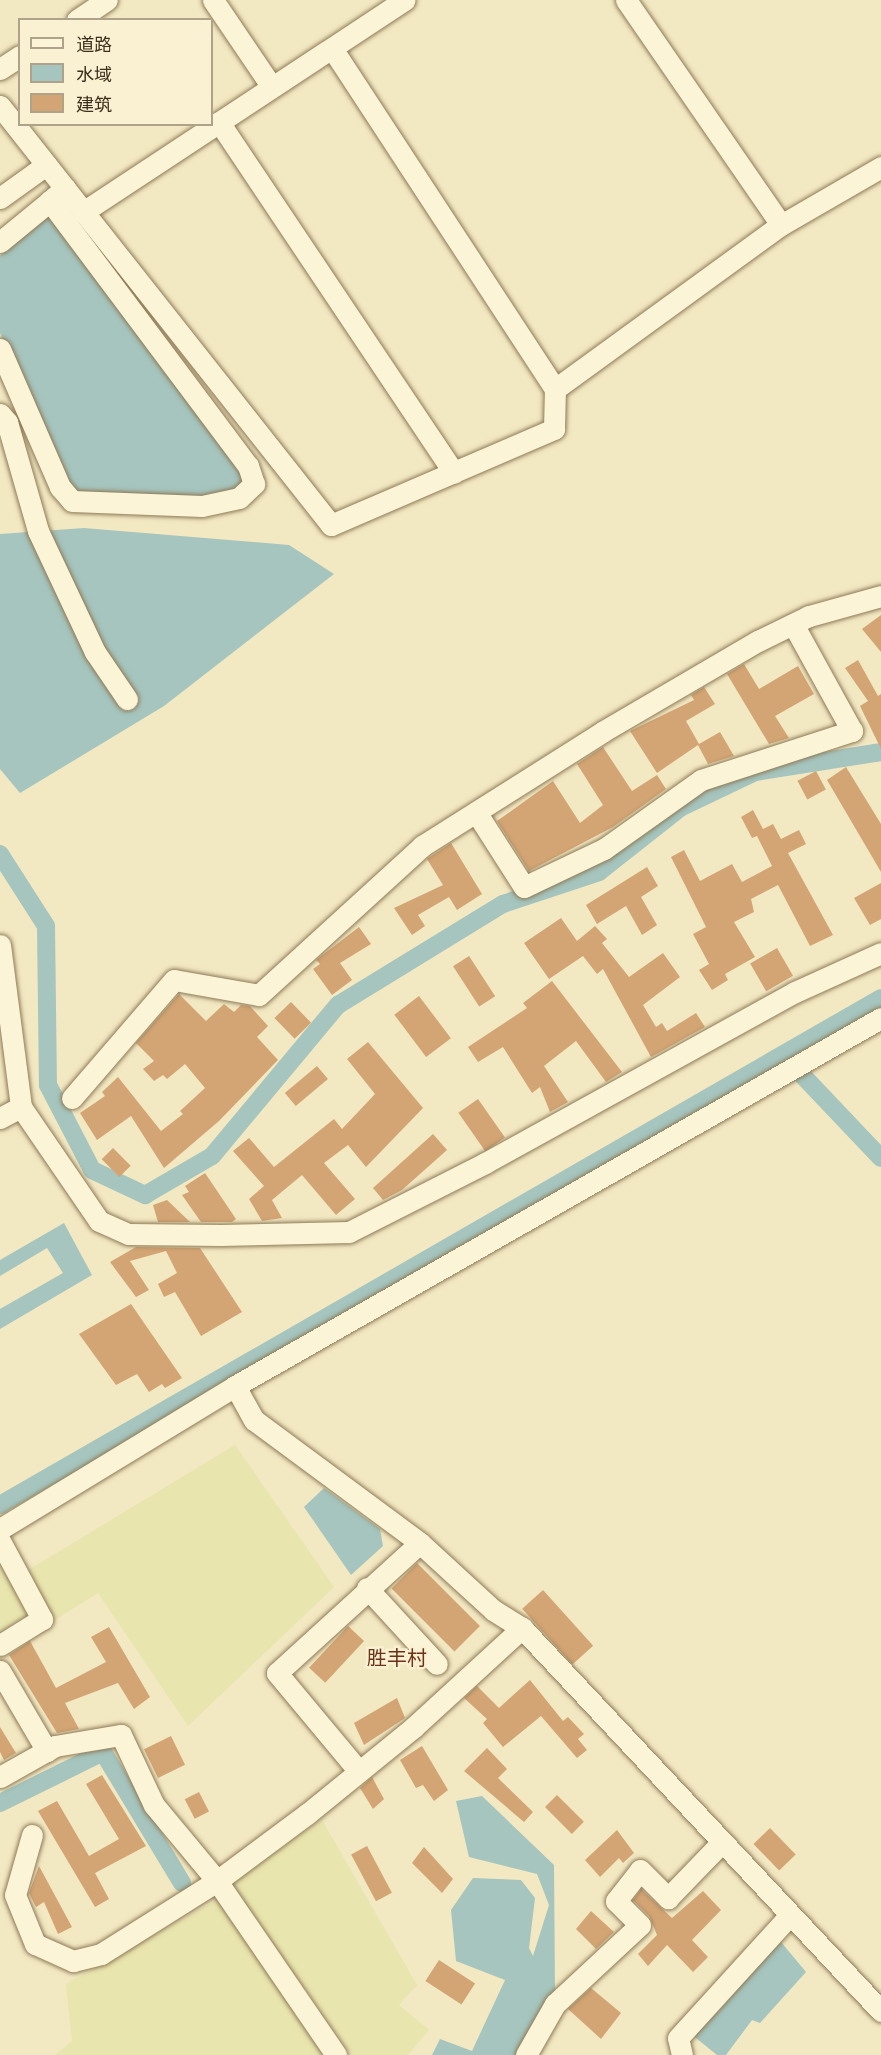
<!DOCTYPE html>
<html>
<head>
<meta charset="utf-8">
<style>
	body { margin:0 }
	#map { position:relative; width:881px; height:2055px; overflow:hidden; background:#f2e8c2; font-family:"Source Serif 4","Noto Sans SC",serif }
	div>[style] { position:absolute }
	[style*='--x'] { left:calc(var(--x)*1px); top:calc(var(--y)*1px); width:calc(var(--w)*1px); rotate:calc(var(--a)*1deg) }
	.farmland>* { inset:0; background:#e9e5ae }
	.water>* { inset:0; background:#a5c5be }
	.canal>* { height:18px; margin:-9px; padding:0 9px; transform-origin:9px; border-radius:9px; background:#a5c5be }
	.building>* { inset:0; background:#d4a574; transform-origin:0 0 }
	.roads { filter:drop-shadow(0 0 2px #8e7a57) drop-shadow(0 0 2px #8e7a57) }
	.minor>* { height:21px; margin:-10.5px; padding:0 10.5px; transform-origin:10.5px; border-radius:10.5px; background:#fcf4d6 }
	span { translate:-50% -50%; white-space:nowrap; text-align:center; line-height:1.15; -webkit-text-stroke:5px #f9f1d2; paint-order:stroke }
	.quarter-label { font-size:20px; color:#6e3218 }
	.legend { position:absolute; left:18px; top:18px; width:195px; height:108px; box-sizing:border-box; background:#f9f1d2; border:2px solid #aea38a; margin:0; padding:8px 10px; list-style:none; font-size:18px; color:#3d2f1d }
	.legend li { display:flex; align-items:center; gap:12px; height:30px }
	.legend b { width:30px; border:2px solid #aea38a }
</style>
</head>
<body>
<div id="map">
	<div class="farmland">
		<div style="clip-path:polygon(235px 1445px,334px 1587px,188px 1726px,98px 1593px,53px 1621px,25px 1572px)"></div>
		<div style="clip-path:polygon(0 1551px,32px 1612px,0 1632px)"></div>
		<div style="clip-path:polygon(322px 1820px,417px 1985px,399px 2005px,429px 2030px,408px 2055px,352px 2055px,230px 1883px)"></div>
		<div style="clip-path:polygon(220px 1898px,326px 2055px,55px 2055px,72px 2041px,66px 1984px)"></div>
	</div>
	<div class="water">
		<div style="clip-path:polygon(48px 209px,248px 474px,241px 490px,207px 500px,71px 494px,0 333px,0 256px)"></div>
		<div style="clip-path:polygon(84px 528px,289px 545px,334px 574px,164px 706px,20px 793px,0 769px,0 534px)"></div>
		<div style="clip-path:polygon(64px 1223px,92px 1275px,0 1329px,0 1309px,63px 1273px,47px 1248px,0 1276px,0 1260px)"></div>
		<div style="clip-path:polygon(324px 1488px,380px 1529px,383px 1546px,351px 1575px,304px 1507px)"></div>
		<div style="clip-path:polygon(482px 1796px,554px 1865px,555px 1994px,521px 2055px,432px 2055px,440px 2039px,472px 2051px,505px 1980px,456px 1961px,451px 1910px,473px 1878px,521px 1880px,535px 1898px,529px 1948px,533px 1956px,549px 1905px,537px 1874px,469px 1857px,456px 1801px)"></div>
		<div style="clip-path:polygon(781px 1942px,806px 1972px,760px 2023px,752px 2020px,726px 2055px,717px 2055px,691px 2034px)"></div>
	</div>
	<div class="canal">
		<div style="--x:0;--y:854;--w:85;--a:57.4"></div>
		<div style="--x:46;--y:926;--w:159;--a:89.3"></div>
		<div style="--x:48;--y:1085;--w:96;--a:62.6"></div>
		<div style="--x:92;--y:1170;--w:59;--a:25.3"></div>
		<div style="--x:145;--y:1195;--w:78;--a:-30.2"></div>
		<div style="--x:212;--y:1156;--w:197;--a:-50.2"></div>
		<div style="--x:338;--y:1005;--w:193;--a:-31.5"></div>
		<div style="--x:503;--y:904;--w:101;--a:-18.4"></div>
		<div style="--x:599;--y:872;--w:103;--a:-38.3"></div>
		<div style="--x:680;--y:808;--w:83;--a:-25.6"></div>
		<div style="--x:755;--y:772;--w:128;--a:-9"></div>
		<div style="--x:786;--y:1058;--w:138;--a:46.5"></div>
		<div style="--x:0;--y:1505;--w:1016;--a:-29.92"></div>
		<div style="--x:0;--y:1803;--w:115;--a:-26.3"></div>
		<div style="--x:103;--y:1752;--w:153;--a:58.9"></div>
	</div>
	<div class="building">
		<div style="clip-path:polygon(881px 615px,881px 652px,862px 629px)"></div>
		<div style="clip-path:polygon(858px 660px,878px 696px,881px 694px,881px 749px,860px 706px,868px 701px,845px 668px)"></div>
		<div style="clip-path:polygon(744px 664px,759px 689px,798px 666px,814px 694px,775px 716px,789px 738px,769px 744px,727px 674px)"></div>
		<div style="clip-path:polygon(704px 687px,715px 704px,686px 721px,699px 744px,720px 732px,734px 756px,708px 764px,698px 745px,657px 773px,630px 731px,694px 700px,691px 695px)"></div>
		<div style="clip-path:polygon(603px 747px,632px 791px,657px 775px,666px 789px,613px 827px,529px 871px,497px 821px,553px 781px,580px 823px,603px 805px,577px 764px)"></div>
		<div style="clip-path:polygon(846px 767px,881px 824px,881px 872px,827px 780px)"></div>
		<div style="left:816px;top:771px;width:21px;height:21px;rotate:62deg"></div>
		<div style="clip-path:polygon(753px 810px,763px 829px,773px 824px,781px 839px,799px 830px,806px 844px,788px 853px,833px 935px,810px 946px,778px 885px,751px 899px,754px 912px,734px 922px,755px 957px,725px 974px,728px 980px,712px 990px,699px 970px,709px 964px,693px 934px,706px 927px,671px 857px,684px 850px,700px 881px,732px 864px,742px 882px,772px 866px,757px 836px,752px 838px,741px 817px)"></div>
		<div style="clip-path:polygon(451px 843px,482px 894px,457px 910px,449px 897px,418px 915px,425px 926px,412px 935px,394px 908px,443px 885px,427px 859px)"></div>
		<div style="clip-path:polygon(647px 867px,658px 886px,641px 897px,657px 925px,642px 935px,626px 906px,597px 924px,586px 905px)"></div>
		<div style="clip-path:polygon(881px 883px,881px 919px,870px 925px,854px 898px)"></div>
		<div style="clip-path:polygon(561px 918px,577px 941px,595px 926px,607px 939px,602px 943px,629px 977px,663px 953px,680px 977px,643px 1005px,656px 1027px,662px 1023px,667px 1031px,696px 1013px,705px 1027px,651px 1057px,603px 969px,597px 974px,583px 956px,549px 979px,524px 943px)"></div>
		<div style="clip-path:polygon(359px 927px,371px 944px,340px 963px,352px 980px,332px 995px,313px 969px,320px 964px,316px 960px)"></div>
		<div style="left:777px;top:948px;width:32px;height:31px;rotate:60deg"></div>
		<div style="left:469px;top:956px;width:48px;height:19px;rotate:57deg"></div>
		<div style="clip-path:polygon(552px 981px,622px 1072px,606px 1082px,576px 1041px,544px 1066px,568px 1102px,550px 1112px,540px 1087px,532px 1093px,503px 1047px,478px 1062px,468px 1047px,527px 1008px,523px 1003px)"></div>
		<div style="clip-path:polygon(179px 994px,206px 1021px,224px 1004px,234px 1012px,241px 1005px,250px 1006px,268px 1026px,257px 1037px,278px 1060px,219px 1121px,164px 1168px,131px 1116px,97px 1140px,80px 1113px,105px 1096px,102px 1092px,118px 1077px,161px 1131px,183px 1114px,180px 1111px,205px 1088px,185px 1064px,167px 1079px,163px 1075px,154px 1081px,143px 1069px,154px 1061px,136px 1043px)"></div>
		<div style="left:419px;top:996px;width:53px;height:31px;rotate:53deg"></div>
		<div style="left:291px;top:1002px;width:29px;height:23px;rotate:46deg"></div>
		<div style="clip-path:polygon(368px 1042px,423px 1108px,366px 1167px,348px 1145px,324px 1163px,355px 1199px,336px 1215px,302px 1175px,272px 1200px,282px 1218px,262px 1221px,249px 1199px,264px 1186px,233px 1151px,249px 1138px,274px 1167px,334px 1119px,342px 1129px,375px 1094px,347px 1059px)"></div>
		<div style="left:317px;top:1066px;width:17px;height:42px;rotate:50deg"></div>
		<div style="left:478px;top:1099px;width:47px;height:24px;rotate:55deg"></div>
		<div style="clip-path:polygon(433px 1134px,447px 1150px,402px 1190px,383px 1200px,373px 1188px)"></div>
		<div style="left:113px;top:1148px;width:25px;height:16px;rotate:45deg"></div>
		<div style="clip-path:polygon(205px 1173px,236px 1219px,232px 1222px,201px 1222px,182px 1195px,189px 1192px,185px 1186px)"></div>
		<div style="clip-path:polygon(167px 1200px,190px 1222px,158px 1222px,153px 1205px)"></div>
		<div style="clip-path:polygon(136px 1247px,200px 1248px,242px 1312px,201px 1336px,175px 1292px,164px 1297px,158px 1284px,177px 1273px,166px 1251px,130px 1261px,149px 1290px,136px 1297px,110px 1262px)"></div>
		<div style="clip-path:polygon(131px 1304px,182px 1378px,165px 1388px,162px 1384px,149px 1392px,137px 1374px,116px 1385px,79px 1334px)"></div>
		<div style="left:417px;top:1563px;width:89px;height:36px;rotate:45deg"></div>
		<div style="left:543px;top:1590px;width:75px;height:28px;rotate:48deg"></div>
		<div style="left:348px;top:1626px;width:22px;height:57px;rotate:43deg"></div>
		<div style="clip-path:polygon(109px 1627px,150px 1697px,134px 1709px,118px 1683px,65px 1703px,79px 1729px,57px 1733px,9px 1655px,30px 1641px,56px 1688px,106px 1662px,91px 1637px)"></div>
		<div style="clip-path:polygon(530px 1680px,563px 1721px,568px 1717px,584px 1734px,578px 1739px,587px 1750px,577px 1758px,541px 1716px,503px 1747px,483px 1723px,487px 1719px,464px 1698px,477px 1686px,499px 1708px)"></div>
		<div style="clip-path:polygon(397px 1698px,405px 1718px,364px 1745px,354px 1723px)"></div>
		<div style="clip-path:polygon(0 1727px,16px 1753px,4px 1760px,0 1752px)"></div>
		<div style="left:171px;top:1736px;width:32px;height:30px;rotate:64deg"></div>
		<div style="clip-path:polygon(422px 1746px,448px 1790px,434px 1801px,423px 1785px,416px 1788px,400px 1760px)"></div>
		<div style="clip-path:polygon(487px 1748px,507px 1769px,498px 1778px,533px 1812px,524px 1822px,464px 1771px)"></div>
		<div style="clip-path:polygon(102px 1775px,146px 1846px,95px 1873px,109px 1899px,95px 1907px,38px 1811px,57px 1801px,89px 1856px,119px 1839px,86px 1784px)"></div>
		<div style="clip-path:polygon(372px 1777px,384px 1799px,373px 1809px,360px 1788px)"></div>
		<div style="left:199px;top:1792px;width:22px;height:16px;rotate:63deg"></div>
		<div style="left:557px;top:1795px;width:38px;height:17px;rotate:45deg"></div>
		<div style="left:770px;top:1828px;width:37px;height:23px;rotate:46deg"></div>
		<div style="clip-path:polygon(617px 1830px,634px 1853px,623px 1863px,619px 1858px,600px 1877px,585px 1860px)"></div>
		<div style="left:367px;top:1846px;width:53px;height:18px;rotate:62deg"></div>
		<div style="clip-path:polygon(424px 1847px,453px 1879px,442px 1893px,412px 1863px)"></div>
		<div style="clip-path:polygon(39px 1866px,72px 1927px,58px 1934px,44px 1902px,36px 1907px,29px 1893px)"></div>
		<div style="clip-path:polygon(641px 1889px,672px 1918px,703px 1891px,721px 1910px,692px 1940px,708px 1957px,693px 1972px,667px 1945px,648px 1966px,638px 1954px,657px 1935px,649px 1916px,633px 1900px)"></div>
		<div style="clip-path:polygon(591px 1911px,614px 1932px,596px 1949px,576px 1929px)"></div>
		<div style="left:439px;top:1960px;width:43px;height:25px;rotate:33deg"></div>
		<div style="clip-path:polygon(591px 1988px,621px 2013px,601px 2039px,568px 2009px)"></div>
	</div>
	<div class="roads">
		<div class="minor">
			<div style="--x:213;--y:0;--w:105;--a:55.9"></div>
			<div style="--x:626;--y:0;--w:273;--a:55.4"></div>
			<div style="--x:77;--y:20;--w:36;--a:-34"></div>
			<div style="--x:0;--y:69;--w:24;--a:-33"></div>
			<div style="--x:0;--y:106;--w:534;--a:51.69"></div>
			<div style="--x:331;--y:525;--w:243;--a:-23.3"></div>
			<div style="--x:554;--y:429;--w:40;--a:-88.6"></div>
			<div style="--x:555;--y:389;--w:407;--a:-123.2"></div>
			<div style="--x:219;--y:122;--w:422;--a:56.2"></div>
			<div style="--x:0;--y:198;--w:57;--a:-35.7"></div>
			<div style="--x:83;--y:212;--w:385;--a:-33.4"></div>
			<div style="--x:0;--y:242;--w:65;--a:-39.4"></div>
			<div style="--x:0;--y:349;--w:150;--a:66.5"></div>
			<div style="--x:60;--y:487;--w:18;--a:49"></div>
			<div style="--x:72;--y:501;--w:130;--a:2.2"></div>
			<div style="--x:202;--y:506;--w:38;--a:-12"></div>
			<div style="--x:239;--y:498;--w:21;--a:-43"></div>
			<div style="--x:254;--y:484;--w:19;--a:-108"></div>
			<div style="--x:248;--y:466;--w:331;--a:-126.8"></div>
			<div style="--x:50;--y:201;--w:20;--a:-41"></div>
			<div style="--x:555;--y:389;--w:279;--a:-36"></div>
			<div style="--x:781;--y:225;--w:116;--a:-30.1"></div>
			<div style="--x:0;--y:414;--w:11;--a:49"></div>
			<div style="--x:7;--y:422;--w:113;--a:74.1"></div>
			<div style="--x:38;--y:531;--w:134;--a:64.8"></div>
			<div style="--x:95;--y:652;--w:57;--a:55.8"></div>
			<div style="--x:476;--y:812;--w:89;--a:57.4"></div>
			<div style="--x:524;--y:887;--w:89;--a:-25.4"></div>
			<div style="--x:604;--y:849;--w:119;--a:-35.4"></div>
			<div style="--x:701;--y:780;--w:159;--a:-18"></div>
			<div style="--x:852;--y:731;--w:122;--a:-118.9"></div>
			<div style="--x:0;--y:945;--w:163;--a:82.6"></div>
			<div style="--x:21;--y:1107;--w:138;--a:55.6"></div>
			<div style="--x:99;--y:1221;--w:32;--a:24"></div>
			<div style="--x:128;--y:1234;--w:93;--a:0.6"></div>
			<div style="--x:221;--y:1235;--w:128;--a:-1.3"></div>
			<div style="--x:349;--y:1232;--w:153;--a:-26.9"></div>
			<div style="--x:485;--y:1163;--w:354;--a:-28.9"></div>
			<div style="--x:795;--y:992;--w:94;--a:-24.4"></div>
			<div style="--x:72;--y:1098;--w:156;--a:-49.2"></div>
			<div style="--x:174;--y:980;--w:86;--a:10"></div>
			<div style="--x:259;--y:995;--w:221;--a:-42.4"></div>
			<div style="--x:422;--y:846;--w:213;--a:-32.3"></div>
			<div style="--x:602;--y:732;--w:181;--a:-30.3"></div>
			<div style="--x:758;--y:641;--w:57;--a:-26.1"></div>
			<div style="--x:809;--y:616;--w:75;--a:-15.5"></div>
			<div style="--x:0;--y:1118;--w:24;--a:-28"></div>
			<div style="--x:235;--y:1386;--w:39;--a:61"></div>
			<div style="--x:254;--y:1420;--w:207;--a:36.5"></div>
			<div style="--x:420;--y:1543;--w:99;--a:42.5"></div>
			<div style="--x:493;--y:1610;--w:34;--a:32"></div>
			<div style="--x:522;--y:1628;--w:525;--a:46.85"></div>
			<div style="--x:0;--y:1529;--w:275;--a:-31.3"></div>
			<div style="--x:235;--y:1386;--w:743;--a:-29.67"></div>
			<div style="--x:0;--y:1541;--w:89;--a:61.7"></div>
			<div style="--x:42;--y:1619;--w:49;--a:148.2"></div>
			<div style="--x:367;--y:1588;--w:103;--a:47.4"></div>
			<div style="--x:0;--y:1671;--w:93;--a:59.6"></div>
			<div style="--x:357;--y:1769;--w:125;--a:-129.8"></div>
			<div style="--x:277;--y:1673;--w:193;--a:-42.3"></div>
			<div style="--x:0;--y:1777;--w:63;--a:-29.4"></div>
			<div style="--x:55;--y:1746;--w:67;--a:-9.5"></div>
			<div style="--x:121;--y:1735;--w:77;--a:64.8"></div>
			<div style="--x:154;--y:1805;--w:99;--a:50.3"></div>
			<div style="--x:217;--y:1881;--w:211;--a:55.6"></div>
			<div style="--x:32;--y:1835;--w:62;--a:105.8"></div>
			<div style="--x:15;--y:1895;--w:53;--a:67.8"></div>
			<div style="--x:35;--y:1944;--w:42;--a:24.1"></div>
			<div style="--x:73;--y:1961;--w:29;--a:-14"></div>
			<div style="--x:101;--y:1954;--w:137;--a:-32.2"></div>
			<div style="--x:217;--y:1881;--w:112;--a:-36.7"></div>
			<div style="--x:307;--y:1814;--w:138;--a:-39.1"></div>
			<div style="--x:414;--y:1727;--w:147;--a:-42.5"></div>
			<div style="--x:526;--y:2055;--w:59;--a:-60.4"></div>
			<div style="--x:555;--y:2004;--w:116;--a:-42.9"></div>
			<div style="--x:640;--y:1925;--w:34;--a:-135"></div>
			<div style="--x:616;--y:1901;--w:39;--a:-52"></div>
			<div style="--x:640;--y:1870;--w:40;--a:45"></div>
			<div style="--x:668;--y:1898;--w:78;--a:-46"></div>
			<div style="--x:682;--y:2055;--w:17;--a:-103"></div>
			<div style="--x:678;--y:2038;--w:166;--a:-47.7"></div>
		</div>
	</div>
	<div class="quarter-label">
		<span style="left:397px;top:1658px">胜丰村</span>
	</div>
	<ul class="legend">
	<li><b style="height:8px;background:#fcf4d6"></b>道路</li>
	<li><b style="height:16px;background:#a5c5be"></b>水域</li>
	<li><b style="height:16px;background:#d4a574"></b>建筑</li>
	</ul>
</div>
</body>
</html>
